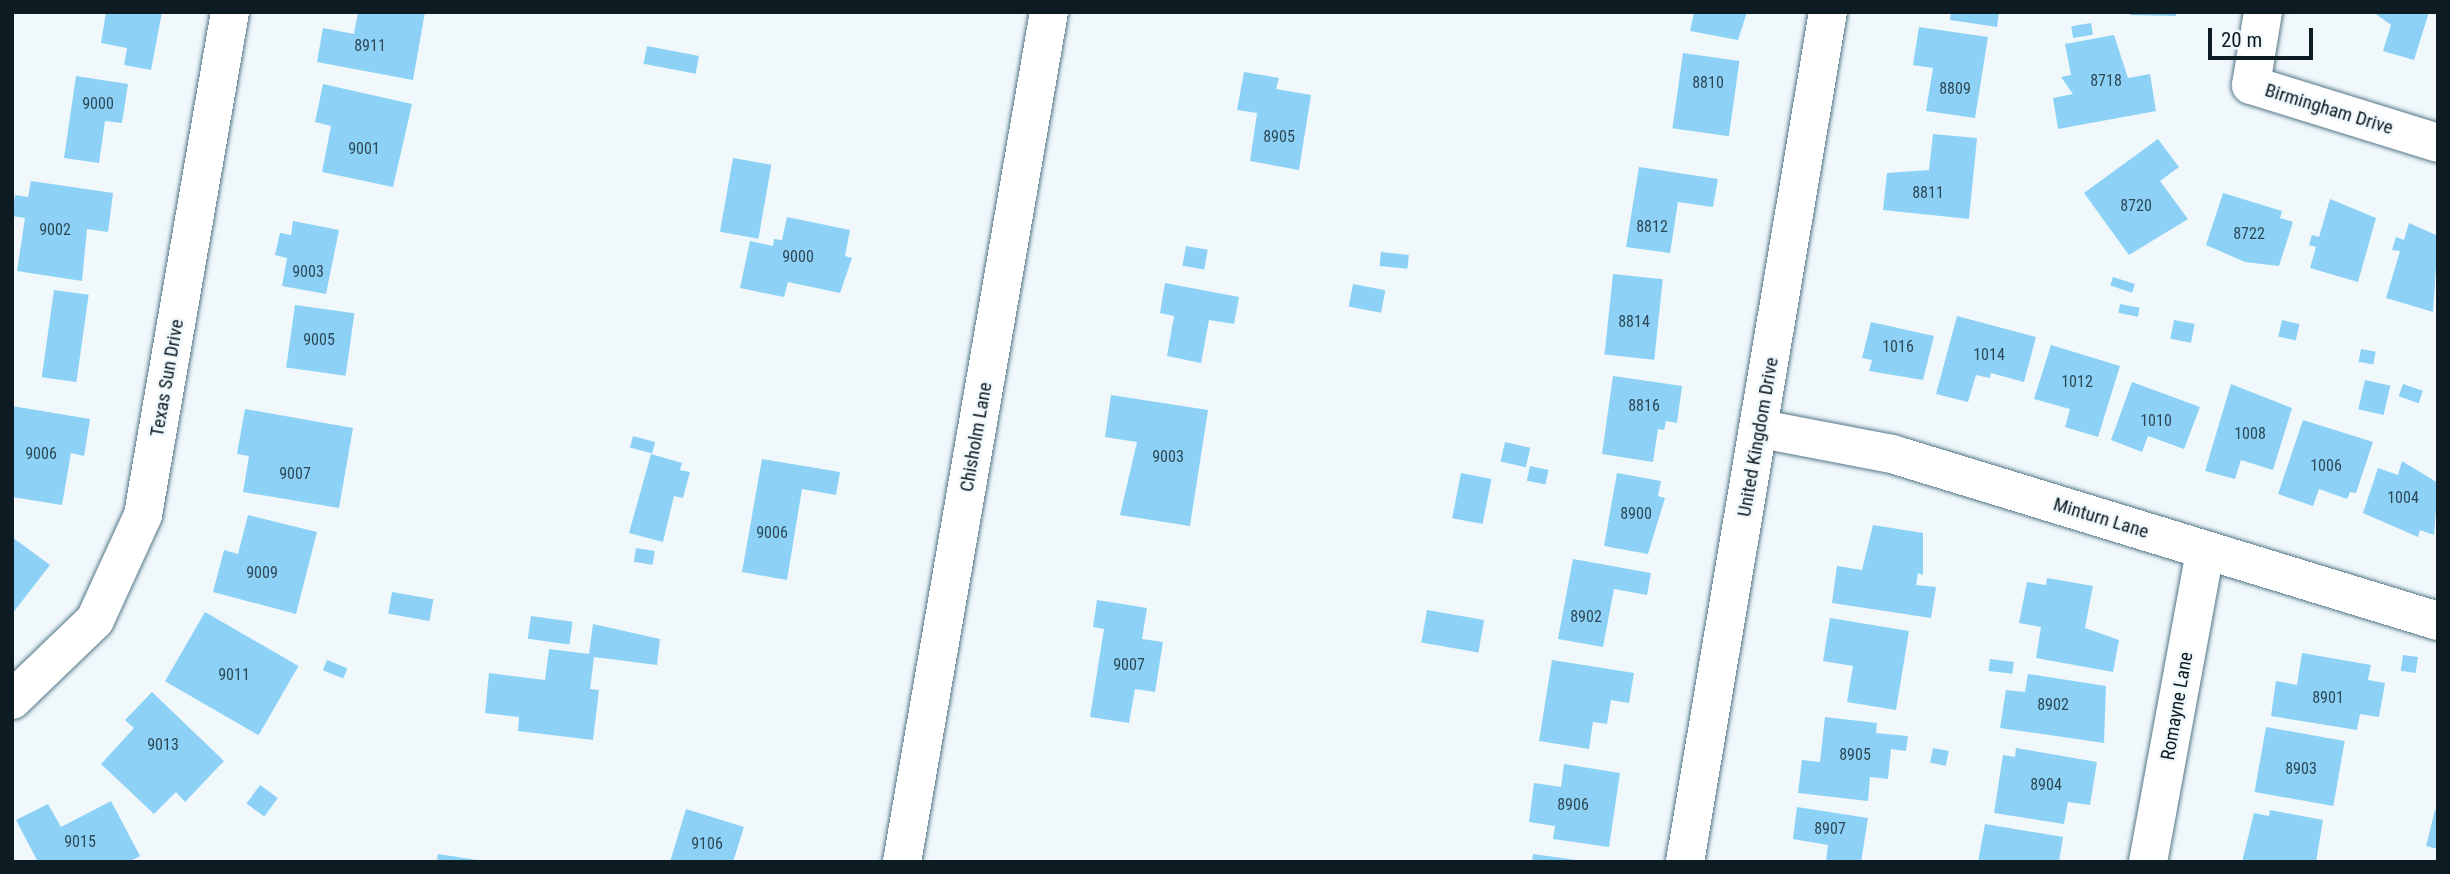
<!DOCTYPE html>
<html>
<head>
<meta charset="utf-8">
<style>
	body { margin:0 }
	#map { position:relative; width:2450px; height:874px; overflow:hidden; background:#f0f8fc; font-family:"Roboto Condensed",sans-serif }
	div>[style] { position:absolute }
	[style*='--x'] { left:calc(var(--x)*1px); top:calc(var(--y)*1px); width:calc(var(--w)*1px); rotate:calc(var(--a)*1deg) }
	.building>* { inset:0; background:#8dd2f6; transform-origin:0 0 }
	.roads { filter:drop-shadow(0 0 2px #547689) drop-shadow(0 0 2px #547689) }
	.minor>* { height:38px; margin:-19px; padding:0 19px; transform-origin:19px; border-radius:19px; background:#fff }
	span { translate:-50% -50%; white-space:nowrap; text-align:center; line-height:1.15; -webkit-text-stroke:5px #f0f8fc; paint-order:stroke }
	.number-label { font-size:16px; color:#2d4957 }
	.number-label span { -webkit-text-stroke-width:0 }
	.street-label { font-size:19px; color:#0d1b22 }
	.frame { position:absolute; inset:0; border:14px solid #0d1b22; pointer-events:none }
	.scale { position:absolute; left:2208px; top:28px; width:105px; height:32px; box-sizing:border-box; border:4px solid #0d1b22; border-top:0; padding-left:9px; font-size:21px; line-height:24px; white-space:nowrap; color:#0d1b22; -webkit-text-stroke:5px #f0f8fc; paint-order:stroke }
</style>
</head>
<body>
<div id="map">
	<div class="building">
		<div style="clip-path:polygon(106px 12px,162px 12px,151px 70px,124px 65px,127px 48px,101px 43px)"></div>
		<div style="clip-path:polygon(358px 12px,425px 12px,413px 80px,317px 62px,323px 28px,354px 34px)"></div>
		<div style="clip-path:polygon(1694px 12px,1747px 12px,1738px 40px,1690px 31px)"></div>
		<div style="clip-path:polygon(1951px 12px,1999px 12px,1997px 27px,1950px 20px)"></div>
		<div style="clip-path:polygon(2130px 12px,2176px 12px,2176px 16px,2130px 15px)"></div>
		<div style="clip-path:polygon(2373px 12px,2429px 12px,2414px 60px,2383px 51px,2391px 25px)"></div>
		<div style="left:2091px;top:23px;width:12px;height:20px;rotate:81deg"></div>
		<div style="clip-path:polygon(1919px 27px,1988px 37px,1975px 118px,1926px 111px,1933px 68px,1913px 65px)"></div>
		<div style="clip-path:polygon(2114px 35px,2128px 78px,2150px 74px,2156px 111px,2058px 129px,2053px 98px,2073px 94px,2061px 77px,2071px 75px,2065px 44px)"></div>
		<div style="left:647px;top:46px;width:53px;height:18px;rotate:11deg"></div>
		<div style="left:1683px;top:53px;width:57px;height:76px;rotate:8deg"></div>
		<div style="clip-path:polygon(1244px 72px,1279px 78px,1276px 89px,1311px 95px,1299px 170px,1250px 161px,1257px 113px,1237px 110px)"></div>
		<div style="clip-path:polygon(76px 76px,128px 84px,122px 123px,105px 121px,99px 163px,64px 158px)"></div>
		<div style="clip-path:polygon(323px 84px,412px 104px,393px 187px,322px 172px,331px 126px,315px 122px)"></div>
		<div style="clip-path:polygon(1933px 134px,1977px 138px,1969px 219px,1883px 210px,1887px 173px,1929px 170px)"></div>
		<div style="clip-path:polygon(2158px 139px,2179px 167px,2160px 181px,2188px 219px,2129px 255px,2084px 193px)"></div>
		<div style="left:733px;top:158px;width:39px;height:75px;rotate:10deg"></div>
		<div style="clip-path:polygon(1639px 167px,1718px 179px,1713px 207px,1678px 202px,1670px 253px,1626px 247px)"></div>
		<div style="clip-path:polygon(31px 181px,113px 193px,108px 232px,87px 229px,82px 281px,17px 271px,25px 218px,12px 216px,15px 195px,28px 197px)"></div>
		<div style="clip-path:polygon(2223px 193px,2282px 211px,2280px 218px,2293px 222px,2279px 266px,2245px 262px,2206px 245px)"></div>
		<div style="clip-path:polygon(2330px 199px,2376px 218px,2358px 282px,2310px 268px,2316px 247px,2309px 245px,2312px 235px,2319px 237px)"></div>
		<div style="clip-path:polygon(787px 217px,850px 230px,845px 256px,852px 258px,840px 293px,788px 282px,784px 297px,740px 288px,750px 241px,773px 246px,774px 239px,782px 240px)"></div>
		<div style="clip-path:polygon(293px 221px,339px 230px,326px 294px,282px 286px,287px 258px,275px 255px,280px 233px,291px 235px)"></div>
		<div style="clip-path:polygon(2409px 223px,2438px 236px,2433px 312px,2386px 298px,2400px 251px,2392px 250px,2396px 237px,2404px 240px)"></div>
		<div style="left:1186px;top:246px;width:22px;height:20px;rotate:10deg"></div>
		<div style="left:1381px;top:252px;width:28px;height:14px;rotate:6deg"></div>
		<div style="left:1613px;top:274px;width:50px;height:81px;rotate:6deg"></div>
		<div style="left:2113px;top:277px;width:23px;height:9px;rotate:18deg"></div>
		<div style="clip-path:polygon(1165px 283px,1239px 297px,1234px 324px,1209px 320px,1201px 363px,1167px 356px,1174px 316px,1160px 313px)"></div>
		<div style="left:1353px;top:284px;width:33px;height:23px;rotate:11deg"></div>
		<div style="left:54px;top:290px;width:35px;height:88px;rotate:8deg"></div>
		<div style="left:2120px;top:304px;width:20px;height:9px;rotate:11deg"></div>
		<div style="left:295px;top:305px;width:60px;height:63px;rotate:8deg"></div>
		<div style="clip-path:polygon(1957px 316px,2036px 337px,2024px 382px,1991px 373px,1990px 378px,1976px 375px,1968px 402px,1936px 394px)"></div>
		<div style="left:2174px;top:320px;width:21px;height:19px;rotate:11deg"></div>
		<div style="left:2282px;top:320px;width:18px;height:17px;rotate:13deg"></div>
		<div style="clip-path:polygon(1871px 322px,1934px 336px,1923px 380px,1869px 371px,1872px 360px,1862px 358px)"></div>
		<div style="clip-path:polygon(2051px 345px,2120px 366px,2098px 437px,2065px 427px,2070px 409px,2034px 399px)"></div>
		<div style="left:2361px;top:349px;width:15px;height:13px;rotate:11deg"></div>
		<div style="clip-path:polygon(1613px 376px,1682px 386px,1677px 423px,1666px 421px,1664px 430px,1658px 429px,1653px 462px,1602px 454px)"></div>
		<div style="left:2365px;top:380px;width:26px;height:30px;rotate:13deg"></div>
		<div style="clip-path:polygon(2132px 382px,2200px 407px,2184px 449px,2148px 436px,2142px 452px,2111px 440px)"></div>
		<div style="clip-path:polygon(2231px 384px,2292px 408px,2273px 470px,2241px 460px,2235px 479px,2205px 471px)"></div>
		<div style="left:2403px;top:384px;width:21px;height:13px;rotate:19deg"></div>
		<div style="clip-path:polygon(1111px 395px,1208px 410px,1190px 526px,1120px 515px,1137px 442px,1105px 437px)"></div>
		<div style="clip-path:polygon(12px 406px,90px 419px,84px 456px,71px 453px,62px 505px,12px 497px)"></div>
		<div style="clip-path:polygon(245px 409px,353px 428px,339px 508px,243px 492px,249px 456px,237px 454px)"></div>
		<div style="clip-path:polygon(2303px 420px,2373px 442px,2356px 493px,2350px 492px,2347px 499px,2319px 489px,2313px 506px,2278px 494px)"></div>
		<div style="left:633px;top:436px;width:23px;height:12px;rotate:15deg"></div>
		<div style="left:1505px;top:442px;width:26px;height:20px;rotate:13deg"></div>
		<div style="clip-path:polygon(651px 454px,682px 463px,680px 470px,690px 472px,683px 498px,674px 496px,663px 542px,629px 533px)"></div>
		<div style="clip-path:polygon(762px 459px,840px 472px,836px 495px,802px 489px,787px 580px,742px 572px)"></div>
		<div style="clip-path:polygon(2402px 461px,2438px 483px,2434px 535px,2420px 530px,2418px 537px,2363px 513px,2378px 468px,2398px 475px)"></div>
		<div style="left:1530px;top:466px;width:19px;height:15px;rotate:12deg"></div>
		<div style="left:1461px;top:473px;width:31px;height:46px;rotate:11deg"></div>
		<div style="clip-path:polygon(1617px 473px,1661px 481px,1658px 496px,1665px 498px,1648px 554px,1604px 546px)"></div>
		<div style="clip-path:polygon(248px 515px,317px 532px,296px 614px,213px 592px,224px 550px,238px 554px)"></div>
		<div style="clip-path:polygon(1873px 525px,1923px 533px,1923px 575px,1918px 573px,1916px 585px,1936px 587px,1931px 618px,1832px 603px,1837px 566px,1862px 570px)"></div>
		<div style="clip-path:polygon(12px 537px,50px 565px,12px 614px)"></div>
		<div style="left:636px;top:548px;width:19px;height:14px;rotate:9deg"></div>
		<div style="clip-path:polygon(1573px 559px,1651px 573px,1647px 595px,1614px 589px,1603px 647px,1558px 639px)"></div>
		<div style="clip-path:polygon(2047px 578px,2093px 586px,2085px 628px,2119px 640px,2113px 672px,2036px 658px,2041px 627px,2019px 623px,2027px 582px,2046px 585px)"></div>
		<div style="left:392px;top:592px;width:42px;height:22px;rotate:10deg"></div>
		<div style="clip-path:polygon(1097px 600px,1147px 608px,1142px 639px,1163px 642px,1155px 692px,1135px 689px,1129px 723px,1090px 717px,1104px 629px,1093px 627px)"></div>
		<div style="left:1427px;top:610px;width:58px;height:33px;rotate:10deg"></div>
		<div style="left:205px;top:612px;width:108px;height:80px;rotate:30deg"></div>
		<div style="left:531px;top:616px;width:42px;height:23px;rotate:8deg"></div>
		<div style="clip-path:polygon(1830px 618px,1909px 631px,1896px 710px,1847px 702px,1853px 666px,1823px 661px)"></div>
		<div style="clip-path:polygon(593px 624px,660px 639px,657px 665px,594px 657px,590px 689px,599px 690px,593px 740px,518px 731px,519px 717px,485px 713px,489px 673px,545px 680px,549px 649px,589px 654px)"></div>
		<div style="clip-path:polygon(2302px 653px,2371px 665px,2368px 680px,2385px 683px,2379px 717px,2360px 714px,2357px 730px,2271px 716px,2276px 681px,2297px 685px)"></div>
		<div style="left:2403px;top:655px;width:15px;height:16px;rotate:8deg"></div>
		<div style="left:1990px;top:659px;width:24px;height:12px;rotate:7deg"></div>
		<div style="left:327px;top:660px;width:22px;height:11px;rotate:22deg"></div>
		<div style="clip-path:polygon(1552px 660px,1634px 673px,1629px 703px,1611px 700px,1607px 724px,1593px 722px,1589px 749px,1539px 741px)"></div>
		<div style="clip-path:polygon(2028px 674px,2106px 686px,2104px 743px,2000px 728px,2006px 690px,2025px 692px)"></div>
		<div style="clip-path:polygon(152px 692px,224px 761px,185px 802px,176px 792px,154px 814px,101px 764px,134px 728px,125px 720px)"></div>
		<div style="clip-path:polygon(1825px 717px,1877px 723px,1876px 733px,1908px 736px,1906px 751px,1891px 749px,1888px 779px,1870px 777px,1868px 801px,1798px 793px,1802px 760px,1820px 762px)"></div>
		<div style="left:2266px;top:727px;width:80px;height:66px;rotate:10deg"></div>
		<div style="left:1933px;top:748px;width:16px;height:15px;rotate:11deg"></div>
		<div style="clip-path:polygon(2016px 748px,2097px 762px,2090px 805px,2068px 802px,2064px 824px,1994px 813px,2003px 755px,2015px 757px)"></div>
		<div style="clip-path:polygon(1564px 764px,1620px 773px,1609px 847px,1553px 839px,1555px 826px,1529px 822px,1534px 783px,1561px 787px)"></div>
		<div style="left:260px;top:785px;width:22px;height:23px;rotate:36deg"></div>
		<div style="clip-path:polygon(111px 801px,140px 856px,129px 862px,38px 862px,16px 820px,48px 804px,61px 827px)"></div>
		<div style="clip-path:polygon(1797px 807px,1868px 818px,1861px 862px,1826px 862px,1828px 845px,1793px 839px)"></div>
		<div style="clip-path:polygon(686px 809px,744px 827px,733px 862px,670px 862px)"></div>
		<div style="clip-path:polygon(2270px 810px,2323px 820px,2316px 862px,2242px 862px,2254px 813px,2269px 816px)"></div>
		<div style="clip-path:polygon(2435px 810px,2438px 811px,2438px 849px,2426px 846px)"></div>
		<div style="clip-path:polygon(1985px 824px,2063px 837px,2059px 862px,1978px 862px)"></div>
		<div style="clip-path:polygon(438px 854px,477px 860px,477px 862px,437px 862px)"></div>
		<div style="clip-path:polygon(1533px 854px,1576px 860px,1576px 862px,1532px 862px)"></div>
	</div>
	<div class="roads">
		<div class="minor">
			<div style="--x:2263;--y:12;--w:74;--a:99.3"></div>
			<div style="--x:2251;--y:85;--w:196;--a:17.2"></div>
			<div style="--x:1761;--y:429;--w:133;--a:10.8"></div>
			<div style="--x:1892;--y:454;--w:571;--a:17.01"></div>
			<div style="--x:12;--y:700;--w:115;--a:-43.9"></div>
			<div style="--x:95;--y:620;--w:115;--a:-65.4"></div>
			<div style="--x:143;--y:515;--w:510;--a:-80.19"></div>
			<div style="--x:902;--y:862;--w:863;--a:-80.19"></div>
			<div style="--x:1685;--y:862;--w:862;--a:-80.45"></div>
			<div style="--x:2148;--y:862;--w:317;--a:-79.6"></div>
		</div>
	</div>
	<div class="number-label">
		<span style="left:370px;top:46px">8911</span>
		<span style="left:2106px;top:81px">8718</span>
		<span style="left:1708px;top:83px">8810</span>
		<span style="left:1955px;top:89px">8809</span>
		<span style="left:98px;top:104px">9000</span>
		<span style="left:1279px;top:137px">8905</span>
		<span style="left:364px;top:149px">9001</span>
		<span style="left:1928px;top:193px">8811</span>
		<span style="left:2136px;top:206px">8720</span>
		<span style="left:1652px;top:227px">8812</span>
		<span style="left:55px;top:230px">9002</span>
		<span style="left:2249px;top:234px">8722</span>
		<span style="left:798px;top:257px">9000</span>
		<span style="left:308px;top:272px">9003</span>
		<span style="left:1634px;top:322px">8814</span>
		<span style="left:319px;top:340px">9005</span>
		<span style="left:1898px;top:347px">1016</span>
		<span style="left:1989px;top:355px">1014</span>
		<span style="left:2077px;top:382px">1012</span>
		<span style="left:1644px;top:406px">8816</span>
		<span style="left:2156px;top:421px">1010</span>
		<span style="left:2250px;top:434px">1008</span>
		<span style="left:41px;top:454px">9006</span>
		<span style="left:1168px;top:457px">9003</span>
		<span style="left:2326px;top:466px">1006</span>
		<span style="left:295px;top:474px">9007</span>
		<span style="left:2403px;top:498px">1004</span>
		<span style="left:1636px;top:514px">8900</span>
		<span style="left:772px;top:533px">9006</span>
		<span style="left:262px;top:573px">9009</span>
		<span style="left:1586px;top:617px">8902</span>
		<span style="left:1129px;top:665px">9007</span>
		<span style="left:234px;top:675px">9011</span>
		<span style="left:2328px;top:698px">8901</span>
		<span style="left:2053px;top:705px">8902</span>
		<span style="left:163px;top:745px">9013</span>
		<span style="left:1855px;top:755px">8905</span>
		<span style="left:2301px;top:769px">8903</span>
		<span style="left:2046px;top:785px">8904</span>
		<span style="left:1573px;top:805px">8906</span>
		<span style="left:1830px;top:829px">8907</span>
		<span style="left:80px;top:842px">9015</span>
		<span style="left:707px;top:844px">9106</span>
	</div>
	<div class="street-label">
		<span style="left:2329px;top:109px;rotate:17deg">Birmingham Drive</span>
		<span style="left:167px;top:378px;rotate:-80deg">Texas Sun Drive</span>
		<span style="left:976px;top:437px;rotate:-80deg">Chisholm Lane</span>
		<span style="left:1758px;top:437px;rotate:-80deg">United Kingdom Drive</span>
		<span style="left:2101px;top:518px;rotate:17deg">Minturn Lane</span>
		<span style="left:2177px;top:706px;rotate:-80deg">Romayne Lane</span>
	</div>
	<div class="frame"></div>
	<div class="scale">20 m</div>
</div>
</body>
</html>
